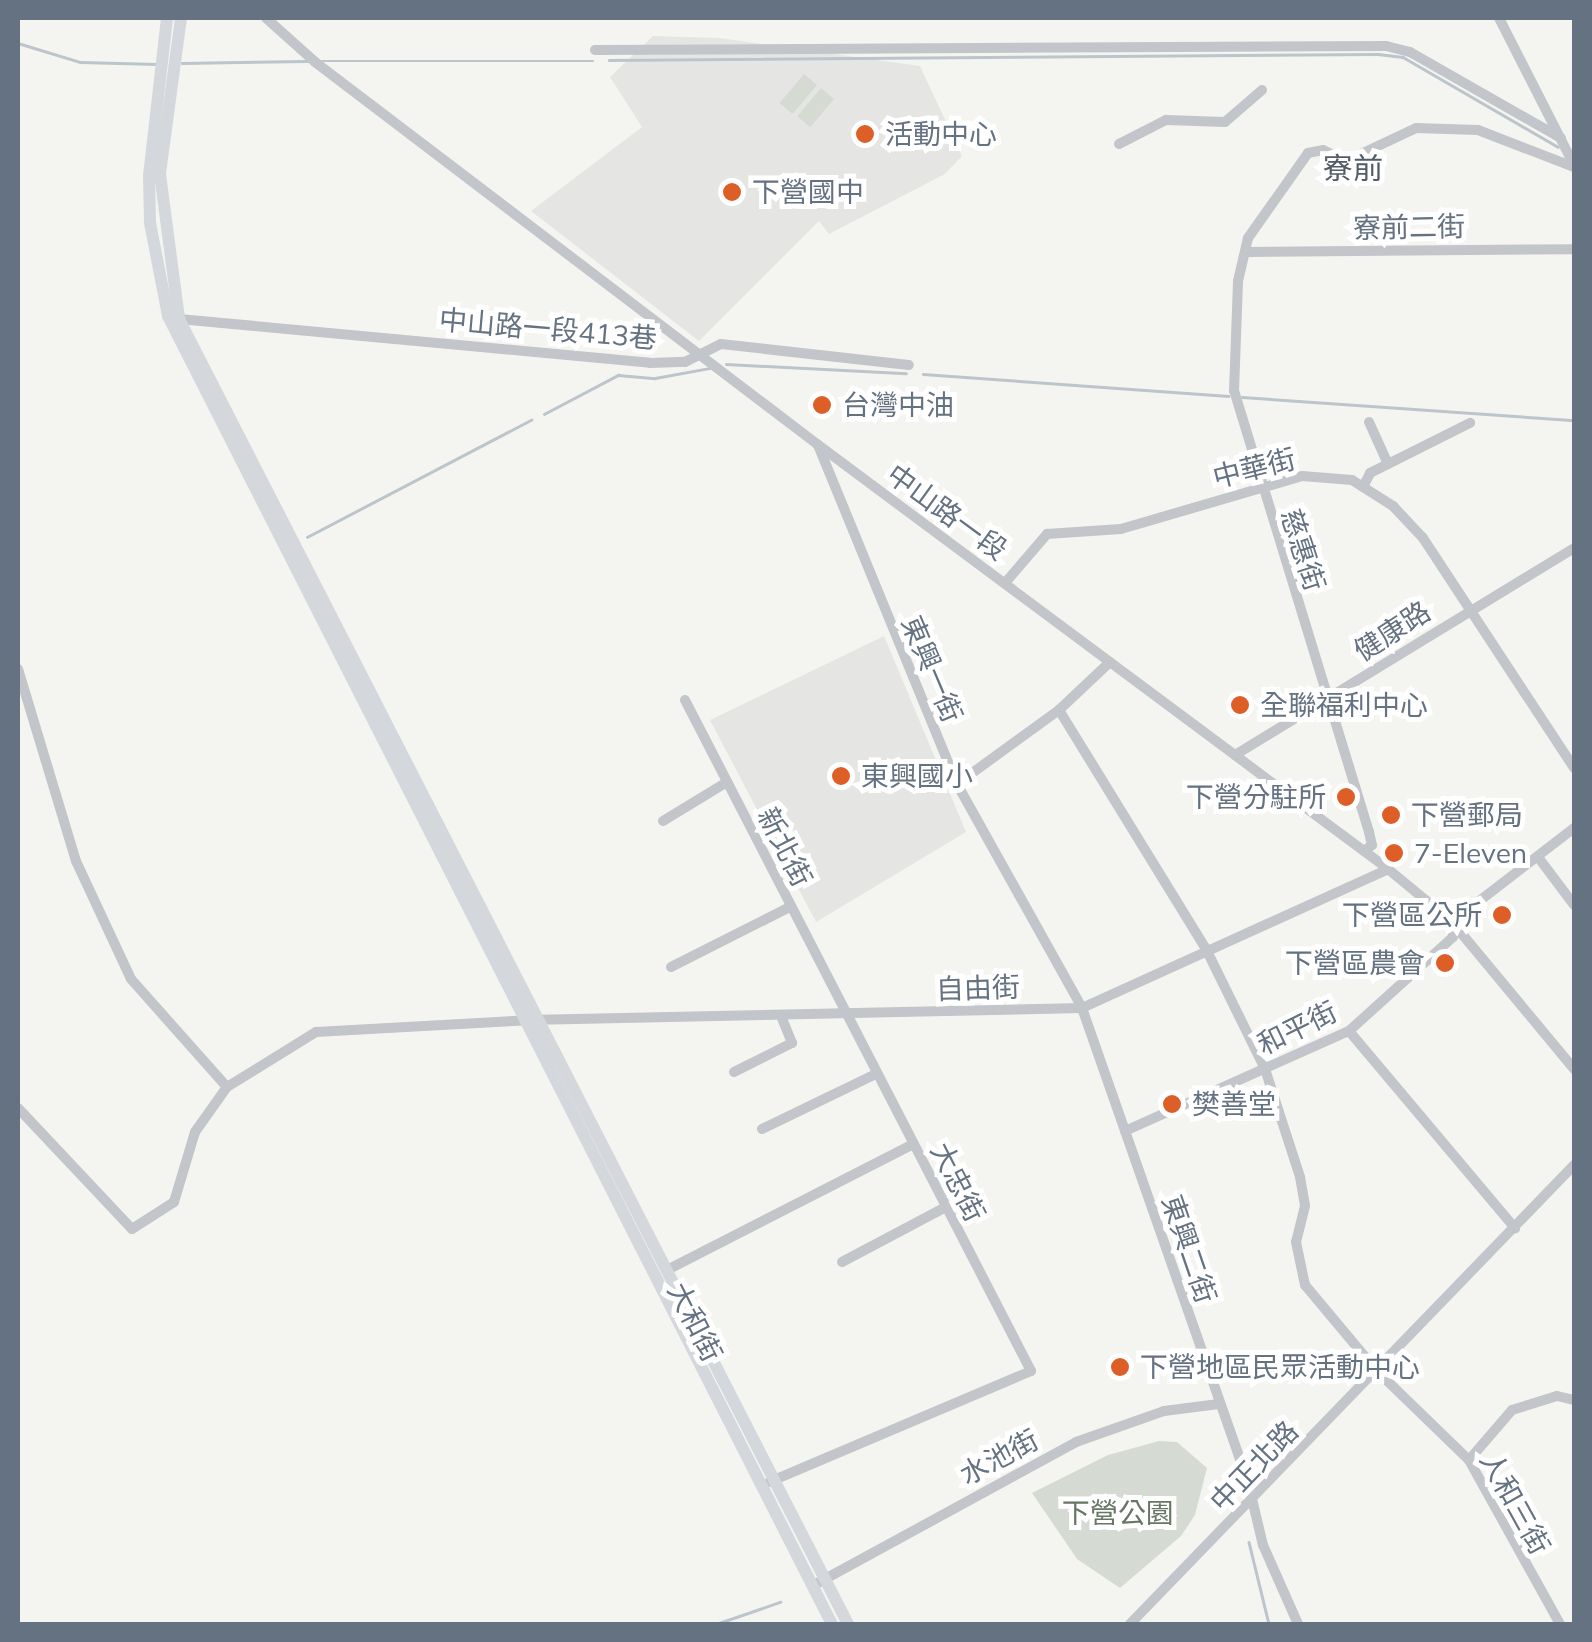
<!DOCTYPE html>
<html>
<head>
<meta charset="utf-8">
<style>
	body { margin:0 }
	#map { position:relative; width:1592px; height:1642px; overflow:hidden; background:#f4f5f1; font-family:Mulish,"Noto Sans TC",sans-serif }
	div>[style] { position:absolute }
	[style*='--x'] { left:calc(var(--x)*1px); top:calc(var(--y)*1px); width:calc(var(--w)*1px); rotate:calc(var(--a)*1deg) }
	.built>* { inset:0; background:#e5e6e4 }
	.green>* { inset:0; background:#d5dbd2; transform-origin:0 0 }
	.stream>* { height:2.5px; margin:-1.25px; padding:0 1.25px; transform-origin:1.25px; border-radius:1.25px; background:#bbc5cb }
	.minor>* { height:10px; margin:-5px; padding:0 5px; transform-origin:5px; border-radius:5px; background:#c2c5c9 }
	.major>* { height:12px; margin:-6px; padding:0 6px; transform-origin:6px; border-radius:6px; background:#d4d8dc }
	.dots>* { width:28px; height:28px; translate:-50% -50%; box-sizing:border-box; border:5px solid #fff; border-radius:50% }
	span { translate:-50% -50%; white-space:nowrap; text-align:center; line-height:1.15; -webkit-text-stroke:10px #fff; paint-order:stroke }
	.poi-label { font-size:28px; color:#647281 }
	.left { translate:0 -50%; text-align:left }
	.right { translate:-100% -50%; text-align:right }
	.street-label { font-size:28px; color:#647281 }
	.park-label { font-size:28px; color:#667863 }
	.neighbourhood-label { font-size:30px; color:#525c66 }
	.frame { position:absolute; inset:0; border:20px solid #647281; pointer-events:none }
</style>
</head>
<body>
<div id="map">
	<div class="built">
		<div style="clip-path:polygon(653px 36px,719px 38px,920px 66px,962px 156px,945px 174px,829px 234px,819px 221px,699px 341px,531px 211px,642px 127px,610px 77px)"></div>
		<div style="clip-path:polygon(884px 636px,966px 832px,816px 922px,710px 720px)"></div>
	</div>
	<div class="green">
		<div style="left:804px;top:74px;width:17px;height:38px;rotate:40deg"></div>
		<div style="left:821px;top:88px;width:17px;height:37px;rotate:40deg"></div>
		<div style="clip-path:polygon(1159px 1441px,1177px 1442px,1207px 1468px,1195px 1515px,1181px 1536px,1120px 1588px,1077px 1559px,1032px 1493px,1108px 1455px)"></div>
	</div>
	<div class="stream">
		<div style="--x:18;--y:43;--w:65;--a:17"></div>
		<div style="--x:80;--y:62;--w:77;--a:1.5"></div>
		<div style="--x:609;--y:60;--w:769;--a:-0.45"></div>
		<div style="--x:1378;--y:54;--w:25;--a:7"></div>
		<div style="--x:1403;--y:57;--w:179;--a:30.1"></div>
		<div style="--x:322;--y:61;--w:271;--a:0"></div>
		<div style="--x:182;--y:63;--w:125;--a:-0.9"></div>
		<div style="--x:726;--y:364;--w:180;--a:2.9"></div>
		<div style="--x:923;--y:374;--w:306;--a:4.1"></div>
		<div style="--x:1242;--y:397;--w:333;--a:4"></div>
		<div style="--x:544;--y:414;--w:84;--a:-27.8"></div>
		<div style="--x:618;--y:375;--w:37;--a:5"></div>
		<div style="--x:655;--y:378;--w:56;--a:-10.3"></div>
		<div style="--x:307;--y:537;--w:253;--a:-27.6"></div>
		<div style="--x:1249;--y:1542;--w:84;--a:76.3"></div>
		<div style="--x:716;--y:1624;--w:68;--a:-19"></div>
	</div>
	<div class="minor">
		<div style="--x:266;--y:18;--w:66;--a:41.9"></div>
		<div style="--x:315;--y:62;--w:631;--a:37.27"></div>
		<div style="--x:817;--y:444;--w:712;--a:36.66"></div>
		<div style="--x:1388;--y:869;--w:83;--a:39.6"></div>
		<div style="--x:1452;--y:922;--w:191;--a:50.3"></div>
		<div style="--x:1499;--y:18;--w:165;--a:63"></div>
		<div style="--x:595;--y:50;--w:791;--a:-0.29"></div>
		<div style="--x:1386;--y:46;--w:25;--a:14"></div>
		<div style="--x:1410;--y:52;--w:174;--a:29.7"></div>
		<div style="--x:1119;--y:144;--w:53;--a:-27.1"></div>
		<div style="--x:1166;--y:120;--w:59;--a:1.9"></div>
		<div style="--x:1225;--y:122;--w:49;--a:-40.9"></div>
		<div style="--x:1245;--y:252;--w:329;--a:-0.5"></div>
		<div style="--x:179;--y:319;--w:473;--a:5.3"></div>
		<div style="--x:650;--y:363;--w:35;--a:-2"></div>
		<div style="--x:685;--y:362;--w:40;--a:-26.6"></div>
		<div style="--x:721;--y:344;--w:189;--a:6.4"></div>
		<div style="--x:1369;--y:422;--w:46;--a:65.7"></div>
		<div style="--x:818;--y:445;--w:366;--a:67.7"></div>
		<div style="--x:957;--y:784;--w:257;--a:60.8"></div>
		<div style="--x:1082;--y:1008;--w:498;--a:70.7"></div>
		<div style="--x:1247;--y:1478;--w:69;--a:76.6"></div>
		<div style="--x:1263;--y:1545;--w:86;--a:66.1"></div>
		<div style="--x:1363;--y:487;--w:16;--a:-63"></div>
		<div style="--x:1370;--y:473;--w:112;--a:-26.6"></div>
		<div style="--x:1005;--y:583;--w:65;--a:-49.4"></div>
		<div style="--x:1047;--y:534;--w:74;--a:-3.9"></div>
		<div style="--x:1121;--y:529;--w:189;--a:-16.3"></div>
		<div style="--x:1302;--y:476;--w:50;--a:4.6"></div>
		<div style="--x:1352;--y:480;--w:49;--a:32.4"></div>
		<div style="--x:1393;--y:506;--w:44;--a:46.8"></div>
		<div style="--x:1423;--y:538;--w:275;--a:56.7"></div>
		<div style="--x:18;--y:669;--w:201;--a:73.2"></div>
		<div style="--x:76;--y:861;--w:130;--a:65"></div>
		<div style="--x:131;--y:979;--w:144;--a:48.4"></div>
		<div style="--x:685;--y:700;--w:755;--a:62.72"></div>
		<div style="--x:1031;--y:1371;--w:284;--a:157"></div>
		<div style="--x:1059;--y:710;--w:283;--a:58.4"></div>
		<div style="--x:1207;--y:951;--w:131;--a:63.8"></div>
		<div style="--x:1265;--y:1069;--w:114;--a:72"></div>
		<div style="--x:1300;--y:1177;--w:29;--a:80"></div>
		<div style="--x:1305;--y:1206;--w:37;--a:104"></div>
		<div style="--x:1296;--y:1242;--w:44;--a:78.2"></div>
		<div style="--x:1305;--y:1285;--w:111;--a:50.1"></div>
		<div style="--x:1376;--y:1370;--w:129;--a:44.1"></div>
		<div style="--x:1469;--y:1460;--w:188;--a:61"></div>
		<div style="--x:1235;--y:755;--w:397;--a:-31.4"></div>
		<div style="--x:957;--y:784;--w:126;--a:-36"></div>
		<div style="--x:1059;--y:710;--w:70;--a:-43.3"></div>
		<div style="--x:663;--y:821;--w:75;--a:-31.4"></div>
		<div style="--x:1364;--y:851;--w:10;--a:-37"></div>
		<div style="--x:1372;--y:845;--w:13;--a:-103"></div>
		<div style="--x:1369;--y:832;--w:461;--a:-107"></div>
		<div style="--x:1234;--y:391;--w:110;--a:-87.9"></div>
		<div style="--x:1238;--y:281;--w:44;--a:-76.9"></div>
		<div style="--x:1248;--y:238;--w:104;--a:-54.8"></div>
		<div style="--x:1308;--y:153;--w:15;--a:-11"></div>
		<div style="--x:1323;--y:150;--w:25;--a:26"></div>
		<div style="--x:1346;--y:161;--w:77;--a:-25.2"></div>
		<div style="--x:1416;--y:128;--w:62;--a:1.8"></div>
		<div style="--x:1478;--y:130;--w:103;--a:21.1"></div>
		<div style="--x:1538;--y:857;--w:60;--a:53.1"></div>
		<div style="--x:1452;--y:922;--w:154;--a:-37.6"></div>
		<div style="--x:671;--y:967;--w:133;--a:-26.8"></div>
		<div style="--x:1349;--y:1031;--w:258;--a:49.9"></div>
		<div style="--x:734;--y:1072;--w:65;--a:-26.6"></div>
		<div style="--x:792;--y:1043;--w:29;--a:-112"></div>
		<div style="--x:18;--y:1108;--w:166;--a:46.7"></div>
		<div style="--x:132;--y:1229;--w:50;--a:-32.7"></div>
		<div style="--x:174;--y:1202;--w:73;--a:-73.3"></div>
		<div style="--x:195;--y:1132;--w:55;--a:-54.6"></div>
		<div style="--x:227;--y:1087;--w:105;--a:-31.7"></div>
		<div style="--x:316;--y:1032;--w:212;--a:-3.2"></div>
		<div style="--x:528;--y:1020;--w:554;--a:-1.24"></div>
		<div style="--x:1082;--y:1008;--w:336;--a:-24.4"></div>
		<div style="--x:762;--y:1129;--w:127;--a:-25.8"></div>
		<div style="--x:1125;--y:1131;--w:245;--a:-24.1"></div>
		<div style="--x:1349;--y:1031;--w:140;--a:-42.1"></div>
		<div style="--x:1453;--y:937;--w:14;--a:-94"></div>
		<div style="--x:842;--y:1262;--w:118;--a:-27.9"></div>
		<div style="--x:669;--y:1269;--w:274;--a:-27.1"></div>
		<div style="--x:1469;--y:1460;--w:66;--a:-49.3"></div>
		<div style="--x:1512;--y:1410;--w:47;--a:-17.3"></div>
		<div style="--x:1557;--y:1396;--w:17;--a:13"></div>
		<div style="--x:814;--y:1585;--w:298;--a:-28.6"></div>
		<div style="--x:1076;--y:1442;--w:93;--a:-19.4"></div>
		<div style="--x:1164;--y:1411;--w:55;--a:-7.3"></div>
		<div style="--x:1130;--y:1624;--w:639;--a:-45.95"></div>
	</div>
	<div class="major">
		<div style="--x:167;--y:18;--w:158;--a:96.5"></div>
		<div style="--x:149;--y:175;--w:48;--a:88.8"></div>
		<div style="--x:150;--y:223;--w:95;--a:79"></div>
		<div style="--x:168;--y:316;--w:1467;--a:63.09"></div>
		<div style="--x:181;--y:18;--w:157;--a:97.7"></div>
		<div style="--x:160;--y:174;--w:146;--a:82.5"></div>
		<div style="--x:179;--y:319;--w:1466;--a:62.86"></div>
	</div>
	<div class="dots">
		<div style="left:865px;top:134px;background:#de5e28"></div>
		<div style="left:732px;top:192px;background:#de5e28"></div>
		<div style="left:822px;top:405px;background:#de5e28"></div>
		<div style="left:1240px;top:705px;background:#de5e28"></div>
		<div style="left:841px;top:776px;background:#de5e28"></div>
		<div style="left:1346px;top:797px;background:#de5e28"></div>
		<div style="left:1391px;top:815px;background:#de5e28"></div>
		<div style="left:1394px;top:853px;background:#de5e28"></div>
		<div style="left:1502px;top:915px;background:#de5e28"></div>
		<div style="left:1445px;top:963px;background:#de5e28"></div>
		<div style="left:1172px;top:1104px;background:#de5e28"></div>
		<div style="left:1120px;top:1367px;background:#de5e28"></div>
	</div>
	<div class="poi-label">
		<span class="left" style="left:885px;top:134px">活動中心</span>
		<span class="left" style="left:752px;top:192px">下營國中</span>
		<span class="left" style="left:842px;top:405px">台灣中油</span>
		<span class="left" style="left:1260px;top:705px">全聯福利中心</span>
		<span class="left" style="left:861px;top:776px">東興國小</span>
		<span class="right" style="left:1326px;top:797px">下營分駐所</span>
		<span class="left" style="left:1411px;top:815px">下營郵局</span>
		<span class="left" style="left:1414px;top:853px">7-Eleven</span>
		<span class="right" style="left:1482px;top:915px">下營區公所</span>
		<span class="right" style="left:1425px;top:963px">下營區農會</span>
		<span class="left" style="left:1192px;top:1104px">樊善堂</span>
		<span class="left" style="left:1140px;top:1367px">下營地區民眾活動中心</span>
	</div>
	<div class="street-label">
		<span style="left:1409px;top:227px;rotate:-1deg">寮前二街</span>
		<span style="left:548px;top:329px;rotate:5deg">中山路一段413巷</span>
		<span style="left:1254px;top:468px;rotate:-14deg">中華街</span>
		<span style="left:947px;top:512px;rotate:36deg">中山路一段</span>
		<span style="left:1303px;top:550px;rotate:72deg">慈惠街</span>
		<span style="left:1392px;top:631px;rotate:-33deg">健康路</span>
		<span style="left:932px;top:669px;rotate:67deg">東興一街</span>
		<span style="left:785px;top:847px;rotate:63deg">新北街</span>
		<span style="left:978px;top:988px;rotate:-2deg">自由街</span>
		<span style="left:1297px;top:1028px;rotate:-26deg">和平街</span>
		<span style="left:958px;top:1182px;rotate:63deg">大忠街</span>
		<span style="left:1189px;top:1249px;rotate:71deg">東興二街</span>
		<span style="left:695px;top:1322px;rotate:63deg">大和街</span>
		<span style="left:999px;top:1457px;rotate:-28deg">水池街</span>
		<span style="left:1254px;top:1466px;rotate:-46deg">中正北路</span>
		<span style="left:1515px;top:1503px;rotate:61deg">人和三街</span>
	</div>
	<div class="park-label">
		<span style="left:1118px;top:1513px">下營公園</span>
	</div>
	<div class="neighbourhood-label">
		<span style="left:1353px;top:168px">寮前</span>
	</div>
	<div class="frame"></div>
</div>
</body>
</html>
